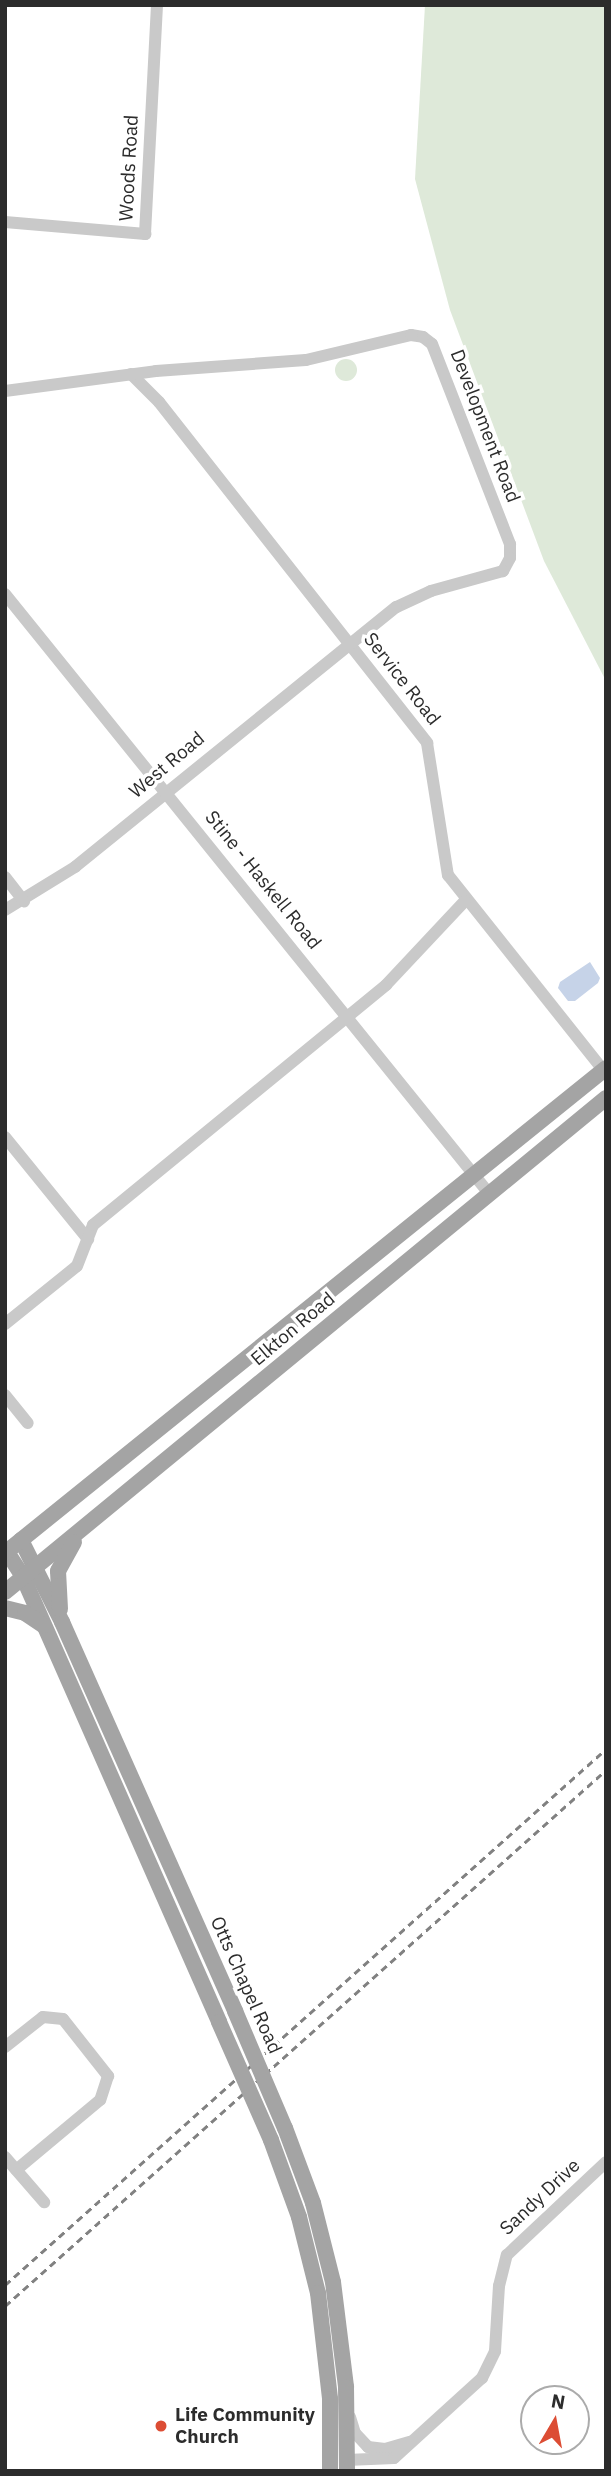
<!DOCTYPE html>
<html>
<head>
<meta charset="utf-8">
<style>
	body { margin:0 }
	#map { position:relative; width:611px; height:2476px; overflow:hidden; background:#fff; font-family:"IBM Plex Sans",sans-serif }
	div>[style] { position:absolute }
	[style*='--x'] { left:calc(var(--x)*1px); top:calc(var(--y)*1px); width:calc(var(--w)*1px); rotate:calc(var(--a)*1deg) }
	.green>* { inset:0; background:#dee9d9 }
	.round { border-radius:50% }
	.water>* { inset:0; background:#c6d3e8 }
	.minor>* { height:12px; margin:-6px; padding:0 6px; transform-origin:6px; border-radius:6px; background:#c9c9c9 }
	.major>* { height:16px; margin:-8px; padding:0 8px; transform-origin:8px; border-radius:8px; background:#a4a4a4 }
	.rail>* { height:2.5px; margin-top:-1.25px; transform-origin:0; background:repeating-linear-gradient(90deg,#818181 0 7px,transparent 0 12px) }
	.major-bridge>* { height:16px; margin:-8px; padding:0 8px; transform-origin:8px; border-radius:8px; background:#a4a4a4 }
	.dots>* { width:19px; height:19px; translate:-50% -50%; box-sizing:border-box; border:4px solid #fff; border-radius:50% }
	span { translate:-50% -50%; white-space:nowrap; text-align:center; line-height:1.15; -webkit-text-stroke:7px #fff; paint-order:stroke }
	.street-label { font-size:19px; color:#2c2c2c }
	.poi-label { font-size:19px; color:#2c2c2c; font-weight:700 }
	.left { translate:0 -50%; text-align:left }
	.frame { position:absolute; inset:0; border:7px solid #2c2c2c; pointer-events:none }
	.north { position:absolute; left:520px; top:2385px; width:70px; height:70px; box-sizing:border-box; background:#fff; border:2px solid #ababab; border-radius:50%; rotate:10deg; font-size:19px; font-weight:700; line-height:28px; text-align:center; color:#2c2c2c }
	.north::after { content:''; display:block; margin:auto; width:24px; height:32px; background:#dc4d34; clip-path:polygon(50% 0,100% 100%,50% 72%,0 100%) }
</style>
</head>
<body>
<div id="map">
	<div class="green">
		<div style="clip-path:polygon(425px 5px,606px 5px,606px 681px,544px 561px,450px 310px,415px 179px)"></div>
		<div class="round" style="left:335px;top:359px;width:22px;height:22px"></div>
	</div>
	<div class="water">
		<div style="clip-path:polygon(590px 962px,600px 978px,598px 983px,575px 1001px,568px 1001px,558px 988px,560px 982px)"></div>
	</div>
	<div class="minor">
		<div style="--x:5;--y:222;--w:141;--a:4.9"></div>
		<div style="--x:145;--y:234;--w:229;--a:-87"></div>
		<div style="--x:131;--y:374;--w:40;--a:45"></div>
		<div style="--x:159;--y:402;--w:434;--a:51.8"></div>
		<div style="--x:427;--y:743;--w:134;--a:81"></div>
		<div style="--x:448;--y:875;--w:249;--a:51.5"></div>
		<div style="--x:5;--y:391;--w:152;--a:-7.5"></div>
		<div style="--x:156;--y:371;--w:150;--a:-4.2"></div>
		<div style="--x:306;--y:360;--w:108;--a:-13.4"></div>
		<div style="--x:411;--y:335;--w:12;--a:9"></div>
		<div style="--x:423;--y:337;--w:11;--a:38"></div>
		<div style="--x:432;--y:344;--w:215;--a:68.7"></div>
		<div style="--x:510;--y:544;--w:14;--a:90"></div>
		<div style="--x:510;--y:558;--w:15;--a:118"></div>
		<div style="--x:503;--y:571;--w:75;--a:164.5"></div>
		<div style="--x:431;--y:591;--w:38;--a:155"></div>
		<div style="--x:396;--y:607;--w:413;--a:141"></div>
		<div style="--x:75;--y:867;--w:82;--a:148.4"></div>
		<div style="--x:5;--y:594;--w:767;--a:51.08"></div>
		<div style="--x:5;--y:877;--w:31;--a:52"></div>
		<div style="--x:5;--y:1137;--w:132;--a:50.9"></div>
		<div style="--x:5;--y:1324;--w:92;--a:-38.9"></div>
		<div style="--x:77;--y:1266;--w:44;--a:-68.7"></div>
		<div style="--x:93;--y:1225;--w:379;--a:-39.3"></div>
		<div style="--x:386;--y:985;--w:115;--a:-46.8"></div>
		<div style="--x:5;--y:1395;--w:36;--a:51"></div>
		<div style="--x:5;--y:2047;--w:48;--a:-38.3"></div>
		<div style="--x:43;--y:2017;--w:20;--a:6"></div>
		<div style="--x:63;--y:2019;--w:73;--a:51.7"></div>
		<div style="--x:108;--y:2076;--w:25;--a:108"></div>
		<div style="--x:100;--y:2100;--w:109;--a:140.2"></div>
		<div style="--x:5;--y:2157;--w:60;--a:49.1"></div>
		<div style="--x:350;--y:2417;--w:17;--a:73"></div>
		<div style="--x:355;--y:2433;--w:19;--a:47"></div>
		<div style="--x:368;--y:2447;--w:17;--a:7"></div>
		<div style="--x:385;--y:2449;--w:26;--a:-16"></div>
		<div style="--x:347;--y:2460;--w:47;--a:-2.4"></div>
		<div style="--x:394;--y:2458;--w:119;--a:-42.3"></div>
		<div style="--x:482;--y:2378;--w:30;--a:-64"></div>
		<div style="--x:495;--y:2351;--w:65;--a:-86.5"></div>
		<div style="--x:499;--y:2286;--w:32;--a:-76"></div>
		<div style="--x:507;--y:2255;--w:136;--a:-43.2"></div>
	</div>
	<div class="major">
		<div style="--x:21;--y:1540;--w:92;--a:63.4"></div>
		<div style="--x:62;--y:1622;--w:426;--a:66"></div>
		<div style="--x:7;--y:1552;--w:30;--a:57"></div>
		<div style="--x:23;--y:1577;--w:486;--a:66.2"></div>
		<div style="--x:5;--y:1553;--w:772;--a:-38.9"></div>
		<div style="--x:5;--y:1592;--w:778;--a:-39.42"></div>
		<div style="--x:5;--y:1608;--w:21;--a:14"></div>
		<div style="--x:25;--y:1613;--w:22;--a:34"></div>
		<div style="--x:60;--y:1609;--w:38;--a:-93"></div>
		<div style="--x:58;--y:1571;--w:33;--a:-61"></div>
		<div style="--x:285;--y:2128;--w:80;--a:69.5"></div>
		<div style="--x:313;--y:2203;--w:81;--a:75.8"></div>
		<div style="--x:333;--y:2282;--w:106;--a:82.9"></div>
		<div style="--x:346;--y:2387;--w:84;--a:89.3"></div>
		<div style="--x:271;--y:2140;--w:82;--a:70"></div>
		<div style="--x:299;--y:2217;--w:78;--a:76"></div>
		<div style="--x:318;--y:2293;--w:107;--a:83.5"></div>
		<div style="--x:330;--y:2399;--w:72;--a:90"></div>
	</div>
	<div class="rail">
		<div style="--x:5;--y:2285;--w:805;--a:-41.73"></div>
		<div style="--x:5;--y:2306;--w:805;--a:-41.73"></div>
	</div>
	<div class="major-bridge">
		<div style="--x:235;--y:2011;--w:127;--a:66.9"></div>
		<div style="--x:219;--y:2022;--w:129;--a:66.2"></div>
	</div>
	<div class="dots">
		<div style="left:161px;top:2426px;background:#dc4d34"></div>
	</div>
	<div class="street-label">
		<span style="left:129px;top:168px;rotate:-87deg">Woods Road</span>
		<span style="left:485px;top:426px;rotate:69deg">Development Road</span>
		<span style="left:402px;top:679px;rotate:52deg">Service Road</span>
		<span style="left:167px;top:765px;rotate:-40deg">West Road</span>
		<span style="left:263px;top:880px;rotate:51deg">Stine - Haskell Road</span>
		<span style="left:293px;top:1329px;rotate:-40deg">Elkton Road</span>
		<span style="left:246px;top:1985px;rotate:66deg">Otts Chapel Road</span>
		<span style="left:540px;top:2197px;rotate:-43deg">Sandy Drive</span>
	</div>
	<div class="poi-label">
		<span class="left" style="left:175px;top:2426px">Life Community<br>Church</span>
	</div>
	<div class="frame"></div>
	<div class="north">N</div>
</div>
</body>
</html>
